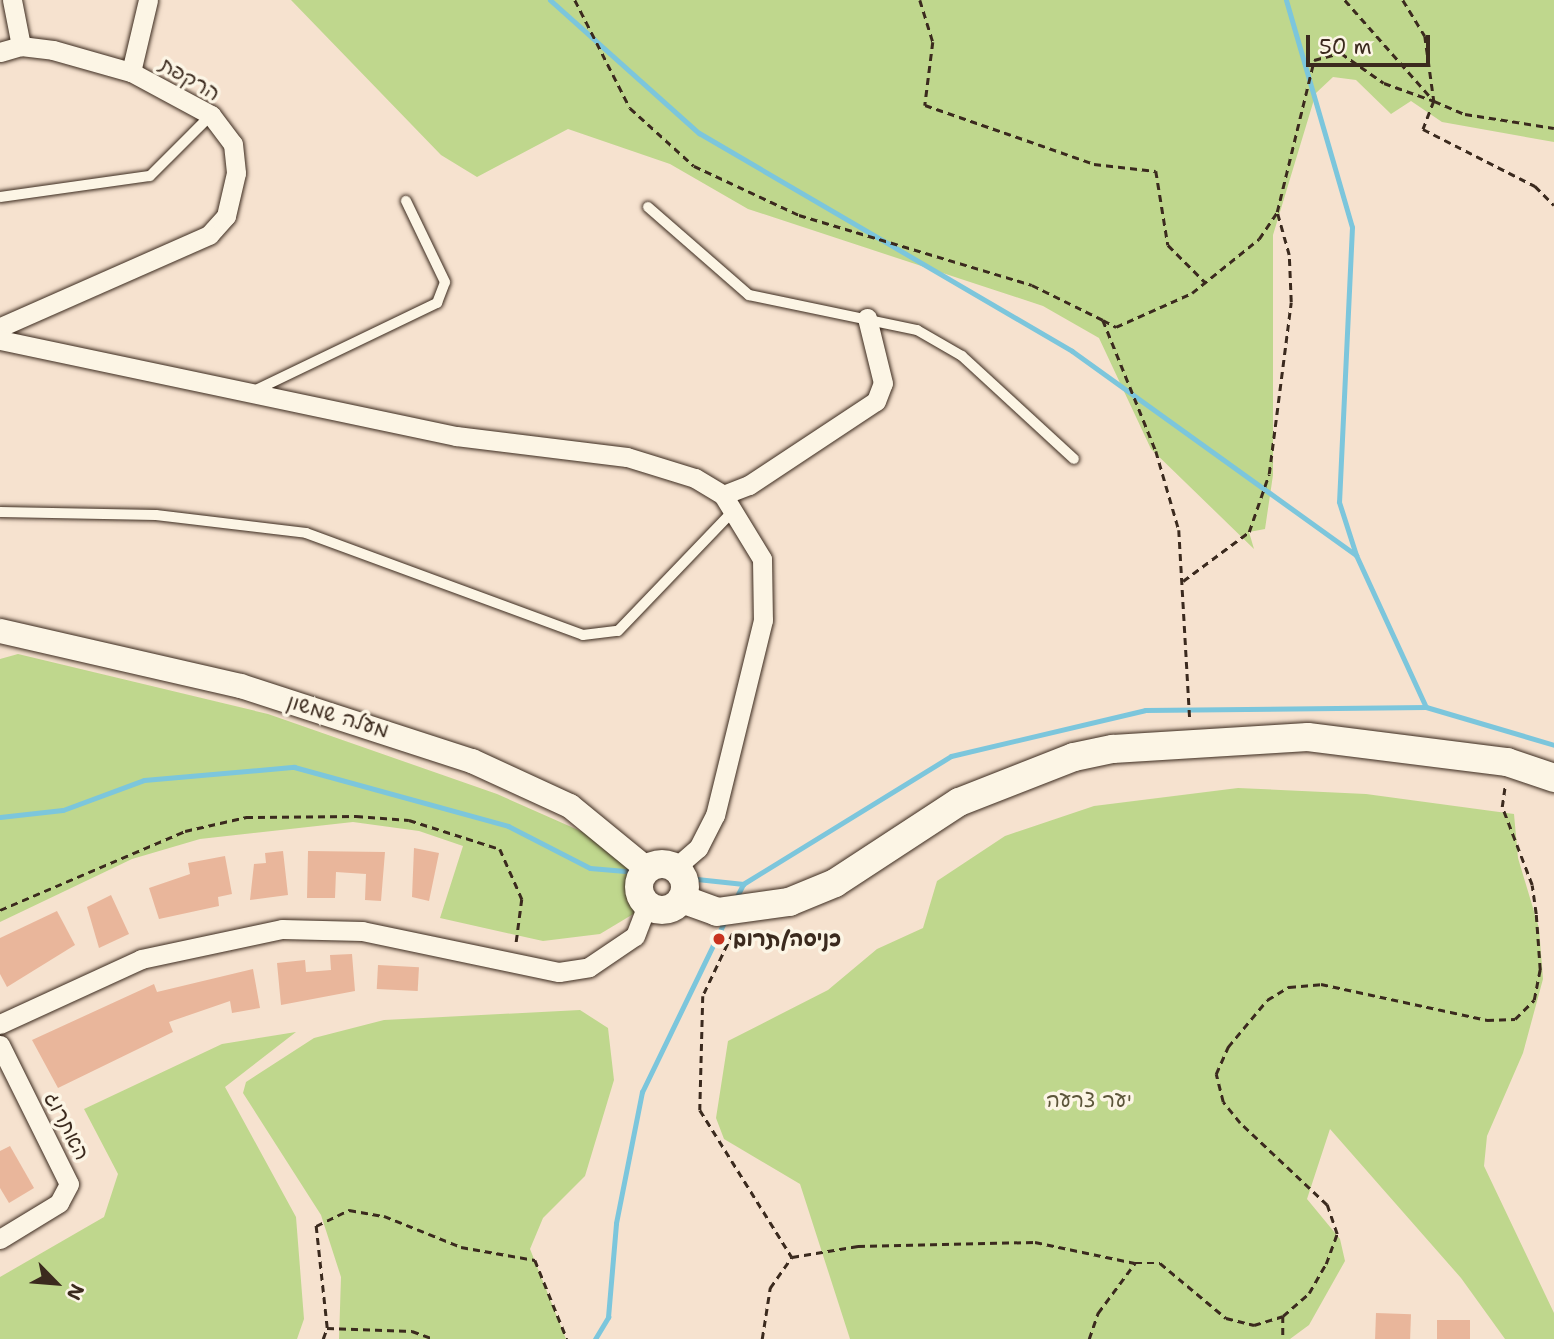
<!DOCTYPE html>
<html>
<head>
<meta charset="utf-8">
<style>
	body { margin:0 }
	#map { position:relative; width:1554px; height:1339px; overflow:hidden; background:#f6e2cf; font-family:"Shantell Sans","Playpen Sans Hebrew",sans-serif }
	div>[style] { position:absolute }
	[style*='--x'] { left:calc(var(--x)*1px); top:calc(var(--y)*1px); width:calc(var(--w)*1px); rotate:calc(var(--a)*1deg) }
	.green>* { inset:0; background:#bfd78d }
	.stream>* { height:5px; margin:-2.5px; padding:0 2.5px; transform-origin:2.5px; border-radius:2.5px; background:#7cc6dc }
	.building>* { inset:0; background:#e9b69b; transform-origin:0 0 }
	.path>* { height:2.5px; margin-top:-1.25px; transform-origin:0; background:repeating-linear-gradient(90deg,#3b2a1e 0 7px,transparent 0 12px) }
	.roads { filter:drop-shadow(0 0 2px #3b2a1e) drop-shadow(0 0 2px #3b2a1e) }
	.service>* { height:10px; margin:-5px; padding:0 5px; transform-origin:5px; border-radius:5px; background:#fcf5e5 }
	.minor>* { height:19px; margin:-9.5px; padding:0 9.5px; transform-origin:9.5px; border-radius:9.5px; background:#fcf5e5 }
	.tertiary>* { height:24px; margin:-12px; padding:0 12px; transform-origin:12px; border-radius:12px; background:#fcf5e5 }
	.secondary>* { height:28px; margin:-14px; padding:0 14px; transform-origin:14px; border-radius:14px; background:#fcf5e5 }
	.secondary>.ring { margin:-14px; padding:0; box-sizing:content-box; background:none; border:28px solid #fcf5e5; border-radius:50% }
	.dots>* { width:19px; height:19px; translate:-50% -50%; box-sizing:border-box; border:4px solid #fcf5e5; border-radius:50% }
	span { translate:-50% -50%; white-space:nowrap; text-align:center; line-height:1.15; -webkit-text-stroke:7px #fcf5e5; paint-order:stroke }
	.street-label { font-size:21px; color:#3b2a1e }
	.poi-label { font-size:21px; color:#3b2a1e; font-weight:700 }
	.left { translate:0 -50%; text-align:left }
	.park-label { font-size:21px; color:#5c553a }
	.north { position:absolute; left:21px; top:1248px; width:70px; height:70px; -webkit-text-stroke:5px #fcf5e5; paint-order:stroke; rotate:115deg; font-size:19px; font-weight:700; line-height:28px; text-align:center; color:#3b2a1e }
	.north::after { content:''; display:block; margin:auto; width:24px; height:32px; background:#3b2a1e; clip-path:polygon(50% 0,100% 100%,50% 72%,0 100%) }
	.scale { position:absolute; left:1306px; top:35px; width:124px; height:32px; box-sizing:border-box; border:4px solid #3b2a1e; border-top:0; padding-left:9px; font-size:21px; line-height:24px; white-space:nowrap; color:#3b2a1e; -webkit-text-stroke:5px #fcf5e5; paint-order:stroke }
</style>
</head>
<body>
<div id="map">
	<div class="green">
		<div style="clip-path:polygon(291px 0,1554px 0,1554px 142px,1442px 122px,1411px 101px,1391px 114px,1356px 80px,1333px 77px,1316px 93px,1273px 235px,1273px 475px,1265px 529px,1249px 532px,1254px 549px,1151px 449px,1099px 338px,1043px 306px,748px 209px,670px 164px,568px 129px,477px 177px,441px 155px)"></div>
		<div style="clip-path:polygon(18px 654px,268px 714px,497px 794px,585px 833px,629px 862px,635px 913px,600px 934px,543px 941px,440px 918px,463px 846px,419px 831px,353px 822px,200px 839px,132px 859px,0 922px,0 659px)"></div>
		<div style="clip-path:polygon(1238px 788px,1366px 794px,1514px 814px,1518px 858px,1539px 928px,1543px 979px,1523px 1053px,1487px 1136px,1484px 1166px,1554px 1313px,1554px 1339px,1505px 1339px,1461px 1278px,1330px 1129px,1307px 1199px,1340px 1239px,1345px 1261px,1309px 1325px,1290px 1339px,850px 1339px,800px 1184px,724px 1139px,716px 1118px,728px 1041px,828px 990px,877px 949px,923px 928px,937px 881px,1005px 836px,1094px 806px)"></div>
		<div style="clip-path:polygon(580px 1010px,608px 1028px,614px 1080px,585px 1176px,543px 1218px,530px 1249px,566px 1339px,339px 1339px,341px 1277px,321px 1215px,243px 1093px,246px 1082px,314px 1038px,384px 1020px)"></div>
		<div style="clip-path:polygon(296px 1032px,225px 1087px,296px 1217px,304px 1319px,297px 1339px,0 1339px,0 1277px,104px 1217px,118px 1174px,84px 1109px,222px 1044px)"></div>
	</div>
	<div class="stream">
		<div style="--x:550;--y:0;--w:200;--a:41.8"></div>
		<div style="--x:699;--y:133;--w:432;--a:30.3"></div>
		<div style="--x:1072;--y:351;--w:350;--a:35.7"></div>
		<div style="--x:1286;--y:0;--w:236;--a:73.8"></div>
		<div style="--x:1352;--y:227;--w:275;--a:92.7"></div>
		<div style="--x:1339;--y:502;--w:56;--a:72.2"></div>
		<div style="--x:1356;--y:555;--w:167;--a:65.3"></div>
		<div style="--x:0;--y:817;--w:63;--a:-6.3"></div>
		<div style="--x:63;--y:810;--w:86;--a:-20.3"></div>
		<div style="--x:144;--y:780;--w:151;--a:-5"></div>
		<div style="--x:294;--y:767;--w:222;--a:15.4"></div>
		<div style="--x:508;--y:826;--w:92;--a:27.1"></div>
		<div style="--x:590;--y:868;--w:47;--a:4.9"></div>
		<div style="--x:650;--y:874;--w:94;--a:6.1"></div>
		<div style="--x:743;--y:884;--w:244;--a:-31.6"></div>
		<div style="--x:951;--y:756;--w:199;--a:-13.3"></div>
		<div style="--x:1145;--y:710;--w:281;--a:-0.6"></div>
		<div style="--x:1426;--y:707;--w:134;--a:16.5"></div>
		<div style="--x:734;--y:902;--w:20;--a:-63"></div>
		<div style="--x:595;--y:1339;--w:26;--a:-59"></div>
		<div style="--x:608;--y:1317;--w:94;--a:-85.1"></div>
		<div style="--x:616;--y:1223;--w:134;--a:-78.8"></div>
		<div style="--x:642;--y:1092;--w:191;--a:-64.2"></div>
	</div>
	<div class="building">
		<div style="clip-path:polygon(414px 848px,439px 853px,429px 901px,412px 897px)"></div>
		<div style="clip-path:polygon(283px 851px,288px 895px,250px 900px,254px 864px,266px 863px,265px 853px)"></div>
		<div style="clip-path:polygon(308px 851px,385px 852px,381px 901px,365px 900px,366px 874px,336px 872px,335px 898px,307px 898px)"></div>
		<div style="clip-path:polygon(225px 856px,232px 894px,218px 897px,219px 906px,159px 919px,149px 888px,190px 874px,188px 863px)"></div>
		<div style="clip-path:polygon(111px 895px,129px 934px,99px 948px,87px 907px)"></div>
		<div style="clip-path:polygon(57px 911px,75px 945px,7px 987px,0 974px,0 938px)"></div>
		<div style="clip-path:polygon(352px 954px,355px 991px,281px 1005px,277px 963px,305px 960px,306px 972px,331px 970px,330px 955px)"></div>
		<div style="left:378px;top:965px;width:41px;height:24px;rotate:3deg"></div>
		<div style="clip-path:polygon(253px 969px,260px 1008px,232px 1013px,230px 1001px,169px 1022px,173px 1032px,58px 1088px,32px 1040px,154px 984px,157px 992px)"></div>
		<div style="clip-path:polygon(10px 1146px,34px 1188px,9px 1203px,0 1188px,0 1151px)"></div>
		<div style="left:1376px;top:1313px;width:35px;height:26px;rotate:2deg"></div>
		<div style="left:1437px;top:1320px;width:33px;height:19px"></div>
	</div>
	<div class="path">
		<div style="--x:575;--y:0;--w:121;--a:63"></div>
		<div style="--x:630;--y:108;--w:86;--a:42.2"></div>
		<div style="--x:694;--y:166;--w:116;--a:25"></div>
		<div style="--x:799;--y:215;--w:243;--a:16.7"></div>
		<div style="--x:1032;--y:285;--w:79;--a:26.2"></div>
		<div style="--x:1103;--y:320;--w:141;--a:68"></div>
		<div style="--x:1156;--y:451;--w:82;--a:73.8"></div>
		<div style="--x:1179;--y:530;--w:191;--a:86.7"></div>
		<div style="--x:920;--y:0;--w:44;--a:72.8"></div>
		<div style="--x:933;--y:42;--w:64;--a:97.2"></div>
		<div style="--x:925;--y:105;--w:179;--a:19.2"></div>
		<div style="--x:1094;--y:164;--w:62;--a:6.4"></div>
		<div style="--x:1156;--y:171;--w:75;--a:80.8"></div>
		<div style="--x:1168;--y:245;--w:54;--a:45"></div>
		<div style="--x:1345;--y:0;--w:135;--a:48.6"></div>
		<div style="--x:1434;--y:101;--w:34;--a:23"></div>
		<div style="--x:1465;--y:114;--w:90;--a:8.9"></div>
		<div style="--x:1403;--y:0;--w:42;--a:58.6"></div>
		<div style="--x:1425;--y:36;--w:66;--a:82.1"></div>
		<div style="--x:1434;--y:101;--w:30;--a:111"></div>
		<div style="--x:1423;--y:129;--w:126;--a:27"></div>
		<div style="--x:1535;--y:186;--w:27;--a:45"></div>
		<div style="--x:1103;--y:320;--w:15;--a:28"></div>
		<div style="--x:1116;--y:327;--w:83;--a:-24.1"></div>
		<div style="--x:1192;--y:293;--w:86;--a:-38.9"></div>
		<div style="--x:1259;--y:239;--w:32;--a:-56"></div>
		<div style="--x:1277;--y:212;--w:156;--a:-76.3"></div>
		<div style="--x:1314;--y:60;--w:28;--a:-15"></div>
		<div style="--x:1341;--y:53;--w:52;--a:34.9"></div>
		<div style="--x:1384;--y:83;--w:53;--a:19.8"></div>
		<div style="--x:1183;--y:581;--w:82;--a:-36.6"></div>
		<div style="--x:1249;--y:532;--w:61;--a:-71"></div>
		<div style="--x:1269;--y:474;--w:173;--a:-82.7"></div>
		<div style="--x:1291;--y:302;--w:47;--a:-92.4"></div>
		<div style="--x:1289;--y:255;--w:45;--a:-105.6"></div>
		<div style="--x:0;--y:910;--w:201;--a:-23.1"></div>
		<div style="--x:185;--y:831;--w:63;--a:-12.9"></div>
		<div style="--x:246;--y:817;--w:110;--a:-0.5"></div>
		<div style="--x:356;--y:816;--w:53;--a:4.3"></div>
		<div style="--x:409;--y:820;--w:96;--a:17.7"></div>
		<div style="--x:500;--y:849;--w:55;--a:66.3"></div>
		<div style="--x:522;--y:899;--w:46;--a:97.4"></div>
		<div style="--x:733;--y:933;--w:70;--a:115.5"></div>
		<div style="--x:703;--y:996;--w:114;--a:91.5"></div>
		<div style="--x:700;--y:1110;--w:173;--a:58"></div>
		<div style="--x:792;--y:1257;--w:67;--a:-9.5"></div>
		<div style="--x:858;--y:1246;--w:177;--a:-1.3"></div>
		<div style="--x:1035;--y:1242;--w:102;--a:11.9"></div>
		<div style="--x:1283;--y:1316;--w:23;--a:90"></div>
		<div style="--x:327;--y:1328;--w:85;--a:2"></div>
		<div style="--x:412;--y:1331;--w:23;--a:20"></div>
		<div style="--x:323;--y:1339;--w:12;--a:-70"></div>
		<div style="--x:327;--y:1328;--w:103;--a:-96.2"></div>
		<div style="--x:316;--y:1226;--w:37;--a:-26"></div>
		<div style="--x:349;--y:1210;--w:36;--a:10"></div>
		<div style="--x:384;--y:1216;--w:83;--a:21.9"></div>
		<div style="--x:461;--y:1247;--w:75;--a:10"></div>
		<div style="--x:535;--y:1260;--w:85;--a:67.9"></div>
		<div style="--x:762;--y:1339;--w:52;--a:-81.1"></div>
		<div style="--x:770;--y:1288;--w:38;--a:-55"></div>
		<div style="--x:1089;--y:1339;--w:28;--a:-71"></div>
		<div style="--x:1098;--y:1313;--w:62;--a:-53.5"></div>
		<div style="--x:1135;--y:1263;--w:25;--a:0"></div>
		<div style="--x:1160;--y:1263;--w:86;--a:39.8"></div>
		<div style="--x:1226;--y:1318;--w:29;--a:14"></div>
		<div style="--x:1254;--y:1325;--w:30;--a:-17"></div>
		<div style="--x:1283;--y:1316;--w:35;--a:-41"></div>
		<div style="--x:1309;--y:1293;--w:34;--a:-60"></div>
		<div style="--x:1326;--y:1264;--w:32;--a:-70"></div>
		<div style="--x:1337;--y:1234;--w:31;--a:-109"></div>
		<div style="--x:1327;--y:1205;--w:120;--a:-136.7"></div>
		<div style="--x:1240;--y:1123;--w:27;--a:-129"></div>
		<div style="--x:1223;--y:1102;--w:29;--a:-104"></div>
		<div style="--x:1216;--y:1074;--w:30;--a:-66"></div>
		<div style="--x:1228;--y:1047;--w:61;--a:-50.3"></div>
		<div style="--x:1267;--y:1000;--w:26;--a:-31"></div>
		<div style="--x:1289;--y:987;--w:32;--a:-5"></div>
		<div style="--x:1321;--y:984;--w:170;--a:12.2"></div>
		<div style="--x:1487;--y:1020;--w:28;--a:-2"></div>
		<div style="--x:1515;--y:1019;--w:27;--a:-45"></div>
		<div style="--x:1534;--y:1000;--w:31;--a:-79"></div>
		<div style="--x:1540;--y:970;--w:56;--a:-94.1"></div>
		<div style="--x:1536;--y:914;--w:29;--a:-98"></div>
		<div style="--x:1532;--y:885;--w:84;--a:-111"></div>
		<div style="--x:1502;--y:807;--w:22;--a:-82"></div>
	</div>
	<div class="roads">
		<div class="service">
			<div style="--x:0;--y:197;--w:151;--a:-8"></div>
			<div style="--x:150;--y:176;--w:86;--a:-45"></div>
			<div style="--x:648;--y:207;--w:134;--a:41.1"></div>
			<div style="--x:749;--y:295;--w:172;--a:11.8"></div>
			<div style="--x:917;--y:330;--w:52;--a:30"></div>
			<div style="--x:962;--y:356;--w:152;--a:42.6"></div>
			<div style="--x:258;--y:389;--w:199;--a:-25.7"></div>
			<div style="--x:437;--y:303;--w:22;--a:-69"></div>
			<div style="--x:445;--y:282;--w:90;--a:-115.7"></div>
			<div style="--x:0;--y:512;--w:156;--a:1.1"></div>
			<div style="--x:156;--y:515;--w:151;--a:6.8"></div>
			<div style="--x:306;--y:533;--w:295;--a:20.2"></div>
			<div style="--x:583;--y:635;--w:35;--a:-7"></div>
			<div style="--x:618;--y:631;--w:168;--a:-46.2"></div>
		</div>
		<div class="minor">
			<div style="--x:12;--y:0;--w:47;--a:78.9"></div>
			<div style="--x:0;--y:52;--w:22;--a:-16"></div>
			<div style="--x:21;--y:46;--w:32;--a:7"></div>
			<div style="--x:53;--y:50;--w:81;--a:15.8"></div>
			<div style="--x:131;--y:72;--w:91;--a:28.3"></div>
			<div style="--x:211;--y:115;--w:36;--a:53"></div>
			<div style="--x:233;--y:144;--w:29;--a:84"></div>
			<div style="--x:236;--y:173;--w:44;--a:103.1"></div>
			<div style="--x:226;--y:216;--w:25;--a:132"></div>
			<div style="--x:209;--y:235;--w:228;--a:156.2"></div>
			<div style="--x:131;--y:72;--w:74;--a:-76.7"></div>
			<div style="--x:0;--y:340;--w:466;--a:11.9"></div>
			<div style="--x:456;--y:436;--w:172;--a:7"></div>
			<div style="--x:627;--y:457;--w:71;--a:17.2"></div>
			<div style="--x:695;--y:478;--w:33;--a:31"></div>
			<div style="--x:723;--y:495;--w:75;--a:58.6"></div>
			<div style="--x:762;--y:559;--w:61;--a:89.1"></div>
			<div style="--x:763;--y:620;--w:201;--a:103.8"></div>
			<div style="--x:715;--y:815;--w:37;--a:117"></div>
			<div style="--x:698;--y:848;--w:30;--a:139"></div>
			<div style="--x:723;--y:495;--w:28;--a:-21"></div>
			<div style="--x:749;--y:485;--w:152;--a:-33.5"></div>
			<div style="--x:876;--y:401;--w:19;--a:-69"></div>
			<div style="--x:883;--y:383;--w:67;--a:-103.8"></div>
			<div style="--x:0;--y:1024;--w:155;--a:-24.7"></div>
			<div style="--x:141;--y:959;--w:144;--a:-12"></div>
			<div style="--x:282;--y:929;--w:80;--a:1.4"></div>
			<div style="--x:362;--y:931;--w:201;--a:11.8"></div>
			<div style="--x:559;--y:972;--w:30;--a:-9"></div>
			<div style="--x:589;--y:967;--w:55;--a:-34"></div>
			<div style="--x:635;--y:936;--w:33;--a:-69"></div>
			<div style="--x:0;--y:1045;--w:155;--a:63.6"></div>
			<div style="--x:69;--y:1184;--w:21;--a:118"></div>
			<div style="--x:59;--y:1203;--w:69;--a:148.6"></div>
		</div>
		<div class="tertiary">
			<div style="--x:0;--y:631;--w:247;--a:12.9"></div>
			<div style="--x:241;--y:686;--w:243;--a:18"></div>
			<div style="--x:472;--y:761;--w:108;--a:24.7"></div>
			<div style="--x:570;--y:806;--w:99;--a:39.3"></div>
		</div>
		<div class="secondary">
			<div class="ring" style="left:639px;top:864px;width:18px;height:18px"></div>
			<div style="--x:682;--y:899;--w:37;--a:20"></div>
			<div style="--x:717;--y:912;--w:73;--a:-7.9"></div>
			<div style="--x:789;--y:902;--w:50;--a:-22.4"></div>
			<div style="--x:835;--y:883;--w:148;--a:-33.2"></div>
			<div style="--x:959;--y:802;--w:123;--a:-21.4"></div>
			<div style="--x:1074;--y:757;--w:40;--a:-12"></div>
			<div style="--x:1113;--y:749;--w:195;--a:-3.5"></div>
			<div style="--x:1308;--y:737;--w:201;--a:7.2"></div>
			<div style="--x:1507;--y:762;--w:50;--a:18.8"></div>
		</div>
	</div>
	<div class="dots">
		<div style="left:719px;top:939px;background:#c8321e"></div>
	</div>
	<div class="street-label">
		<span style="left:190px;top:79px;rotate:30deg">הרקפת</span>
		<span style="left:338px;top:716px;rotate:17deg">מעלה שמשון</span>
		<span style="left:67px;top:1126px;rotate:63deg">האתרוג</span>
	</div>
	<div class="poi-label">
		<span class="left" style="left:733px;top:939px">כניסה/תרום</span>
	</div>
	<div class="park-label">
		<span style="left:1089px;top:1100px">יער צרעה</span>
	</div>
	<div class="north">N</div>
	<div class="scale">50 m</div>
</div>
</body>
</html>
